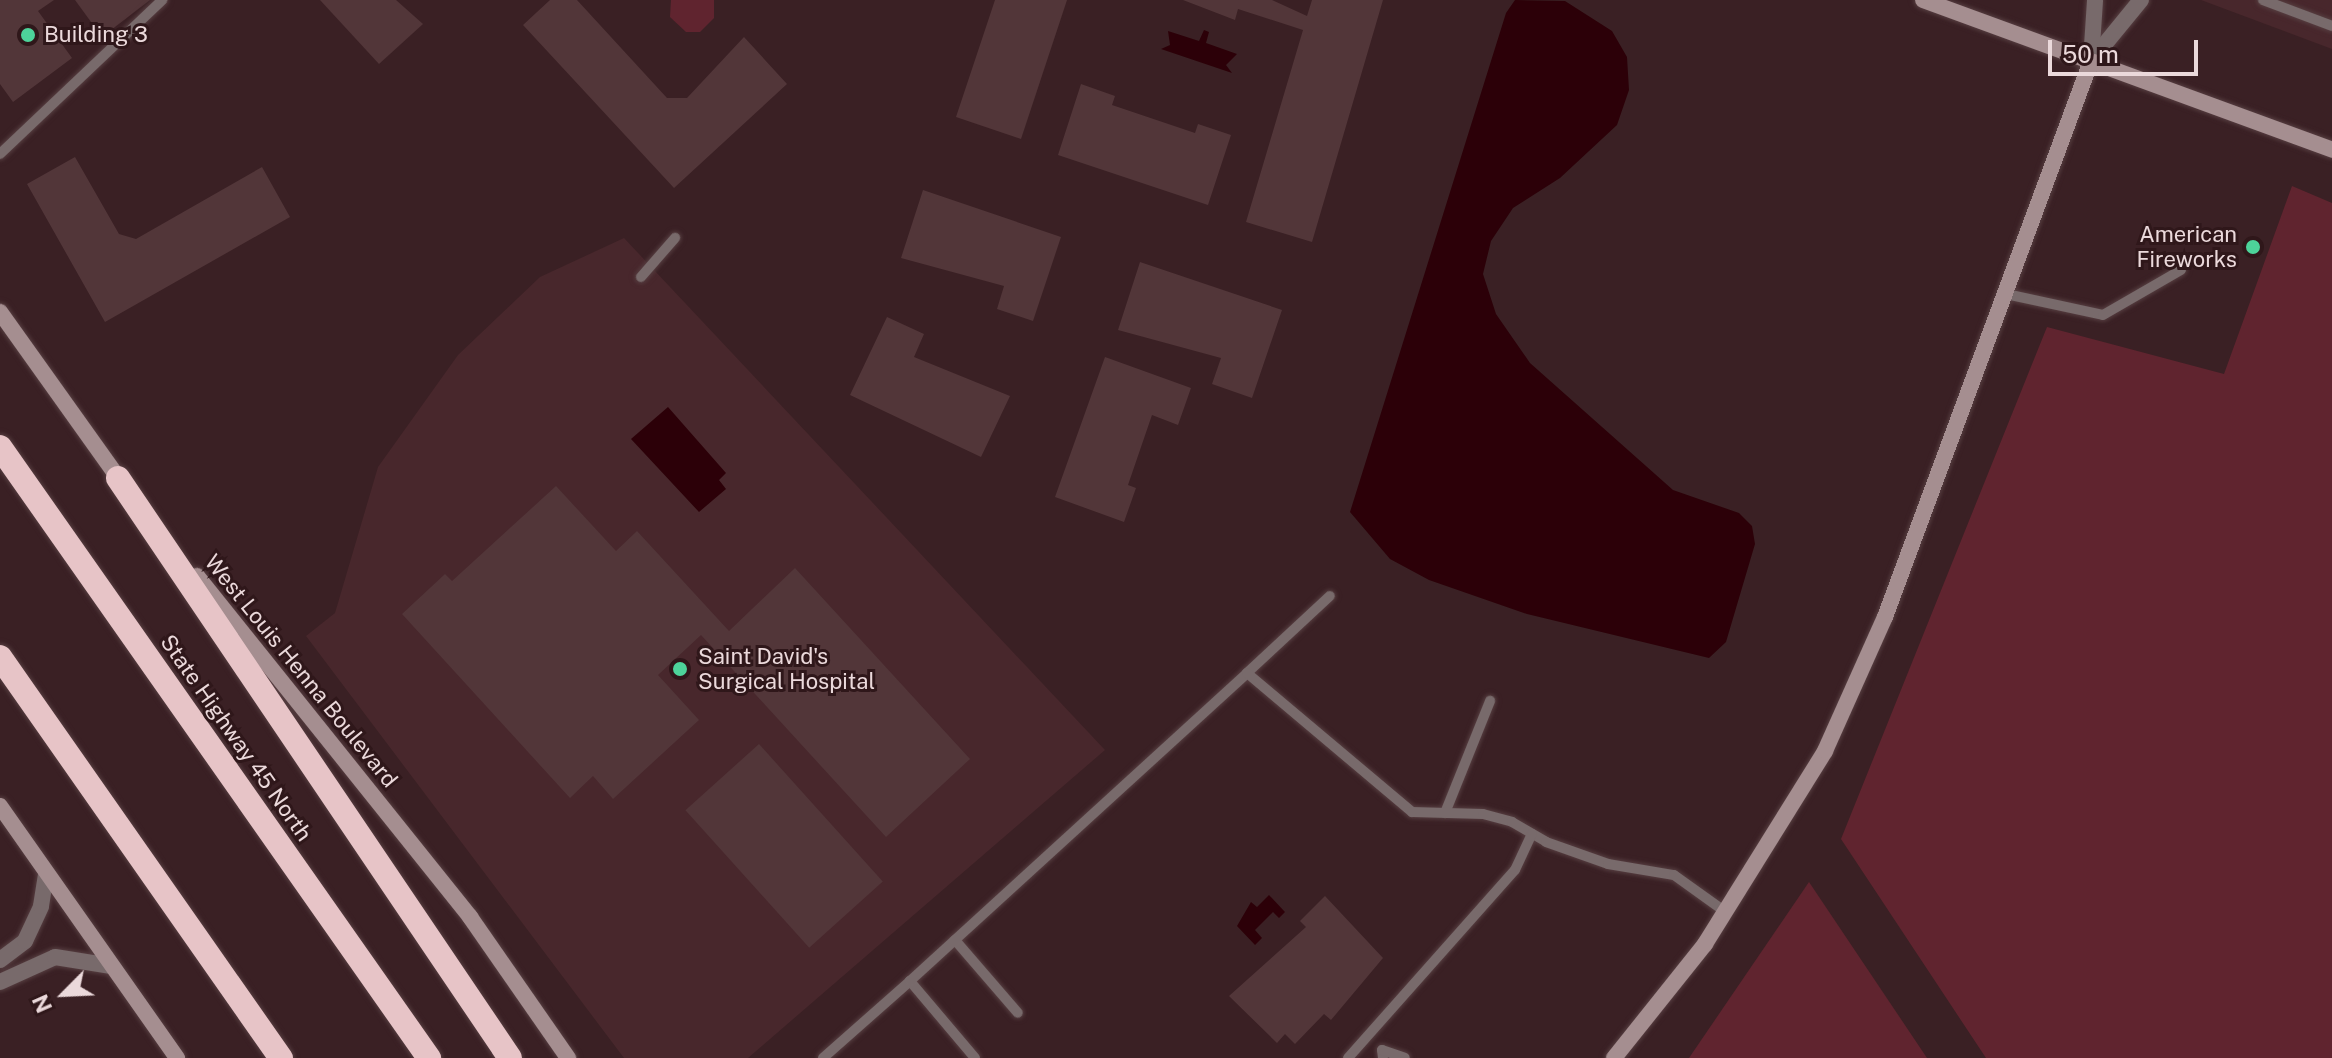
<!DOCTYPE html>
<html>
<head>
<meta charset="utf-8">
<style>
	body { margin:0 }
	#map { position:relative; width:2332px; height:1058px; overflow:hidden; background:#3a2024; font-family:"Public Sans",sans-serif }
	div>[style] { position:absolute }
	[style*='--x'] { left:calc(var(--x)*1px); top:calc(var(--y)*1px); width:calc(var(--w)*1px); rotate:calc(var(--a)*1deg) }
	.built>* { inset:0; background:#48272c }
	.green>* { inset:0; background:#60242f }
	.water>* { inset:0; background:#2c0008 }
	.building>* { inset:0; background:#523639; transform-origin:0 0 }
	.roads { filter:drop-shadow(0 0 2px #563e41) drop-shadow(0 0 2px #563e41) }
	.service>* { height:10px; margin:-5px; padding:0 5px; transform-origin:5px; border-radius:5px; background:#786a6b }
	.minor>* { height:16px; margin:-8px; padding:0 8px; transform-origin:8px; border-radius:8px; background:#786a6b }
	.tertiary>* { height:16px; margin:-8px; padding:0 8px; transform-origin:8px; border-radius:8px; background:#786a6b }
	.secondary>* { height:16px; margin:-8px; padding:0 8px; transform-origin:8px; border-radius:8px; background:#a58e90 }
	.motorway>* { height:24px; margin:-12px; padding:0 12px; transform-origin:12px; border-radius:12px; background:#e7c4c7 }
	.dots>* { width:22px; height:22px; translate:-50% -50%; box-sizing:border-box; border:4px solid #2f171a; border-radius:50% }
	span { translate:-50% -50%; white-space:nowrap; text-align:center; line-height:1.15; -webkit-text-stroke:6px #2f171a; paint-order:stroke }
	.poi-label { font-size:22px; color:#ebd9db }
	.left { translate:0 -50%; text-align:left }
	.right { translate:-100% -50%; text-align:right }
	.street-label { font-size:22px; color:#ebd9db }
	.north { position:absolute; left:24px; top:954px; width:80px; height:80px; -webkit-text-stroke:6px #2f171a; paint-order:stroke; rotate:246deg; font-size:22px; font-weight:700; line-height:32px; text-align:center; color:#ebd9db }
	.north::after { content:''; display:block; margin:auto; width:28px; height:36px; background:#ebd9db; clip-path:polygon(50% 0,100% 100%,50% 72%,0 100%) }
	.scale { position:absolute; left:2048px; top:40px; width:150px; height:36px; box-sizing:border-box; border:4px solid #ebd9db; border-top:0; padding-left:10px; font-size:24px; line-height:28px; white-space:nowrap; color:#ebd9db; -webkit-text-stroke:6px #2f171a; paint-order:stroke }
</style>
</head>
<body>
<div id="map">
	<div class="built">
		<div style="clip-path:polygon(2201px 0,2332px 0,2332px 49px)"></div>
		<div style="clip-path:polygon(624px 238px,1105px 750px,748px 1058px,624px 1058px,306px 636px,335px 613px,378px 467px,458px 355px,540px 277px)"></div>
	</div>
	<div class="green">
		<div style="clip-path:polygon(671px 0,714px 0,714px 18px,700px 32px,686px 32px,670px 17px)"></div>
		<div style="clip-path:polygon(2292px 186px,2332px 203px,2332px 1058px,1986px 1058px,1841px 839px,2047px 327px,2224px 374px)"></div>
		<div style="clip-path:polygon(1809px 882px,1927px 1058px,1689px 1058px)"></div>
	</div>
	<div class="water">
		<div style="clip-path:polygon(1515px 0,1565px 1px,1612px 31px,1627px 57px,1629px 90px,1617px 125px,1560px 178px,1513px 208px,1491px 241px,1483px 274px,1496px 314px,1530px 363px,1673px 490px,1739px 513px,1752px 526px,1755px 544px,1726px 642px,1709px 658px,1527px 614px,1429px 580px,1390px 559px,1350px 512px,1506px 13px)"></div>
		<div style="clip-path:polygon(1204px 30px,1209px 32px,1206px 43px,1237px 54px,1226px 65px,1232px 73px,1161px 49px,1170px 45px,1168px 31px,1199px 41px)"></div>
		<div style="clip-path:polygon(668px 407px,726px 473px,719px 480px,726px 489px,699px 512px,631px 439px)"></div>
		<div style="clip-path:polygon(1269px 895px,1285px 912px,1279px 918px,1273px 912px,1255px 930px,1262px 938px,1255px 945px,1237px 926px,1251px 902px,1257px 907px)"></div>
	</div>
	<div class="building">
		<div style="clip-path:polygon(0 0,54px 0,38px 11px,72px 58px,13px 102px,0 84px)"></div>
		<div style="clip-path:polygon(75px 0,150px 0,102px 37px)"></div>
		<div style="clip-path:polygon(320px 0,396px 0,423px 24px,379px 64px)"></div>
		<div style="clip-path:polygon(550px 0,577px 0,667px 98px,687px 98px,744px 37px,787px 84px,674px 188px,523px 25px)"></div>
		<div style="clip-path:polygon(995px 0,1067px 0,1021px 139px,956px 117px)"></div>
		<div style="clip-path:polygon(1183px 0,1272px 0,1307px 16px,1312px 0,1383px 0,1312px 242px,1246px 222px,1303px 30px,1238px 9px,1235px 20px)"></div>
		<div style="clip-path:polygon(1081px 84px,1115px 96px,1112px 105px,1195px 133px,1198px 124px,1231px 135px,1208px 205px,1058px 155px)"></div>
		<div style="clip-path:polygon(75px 157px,119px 234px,136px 239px,262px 167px,290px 217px,105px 322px,27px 184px)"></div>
		<div style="clip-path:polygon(923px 190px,1061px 237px,1033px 321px,997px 309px,1004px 286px,901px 258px)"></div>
		<div style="clip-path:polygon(1140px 262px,1282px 310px,1252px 398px,1212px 384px,1221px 358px,1118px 330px)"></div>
		<div style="clip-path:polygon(887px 317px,924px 334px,914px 357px,1010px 396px,981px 457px,850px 395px)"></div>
		<div style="clip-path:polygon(1105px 357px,1191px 388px,1178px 425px,1152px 415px,1128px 485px,1136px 488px,1124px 522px,1055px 497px)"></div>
		<div style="clip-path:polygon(556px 486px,616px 551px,637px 531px,729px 631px,795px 568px,970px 759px,886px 837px,701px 635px,658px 675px,699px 720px,613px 799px,593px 776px,570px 798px,402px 614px,445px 574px,452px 581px)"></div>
		<div style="left:759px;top:744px;width:185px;height:99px;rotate:48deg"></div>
		<div style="clip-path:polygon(1325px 896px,1383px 958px,1331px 1020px,1324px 1014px,1295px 1044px,1285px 1034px,1277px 1043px,1229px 996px,1306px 927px,1300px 921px)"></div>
	</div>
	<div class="roads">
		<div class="service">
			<div style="--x:2263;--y:0;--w:74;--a:20.6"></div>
			<div style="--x:0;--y:154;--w:224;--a:-43.5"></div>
			<div style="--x:641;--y:277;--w:52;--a:-48.9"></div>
			<div style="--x:2006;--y:294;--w:99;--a:12.2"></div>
			<div style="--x:2103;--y:315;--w:90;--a:-30"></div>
			<div style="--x:1247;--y:673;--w:113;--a:-42.9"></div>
			<div style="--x:1445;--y:813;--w:121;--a:-68.1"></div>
			<div style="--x:955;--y:940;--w:96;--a:49.2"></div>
			<div style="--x:823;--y:1058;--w:116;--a:-41.5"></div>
			<div style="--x:975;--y:1058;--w:101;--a:-130.2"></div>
			<div style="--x:910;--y:981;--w:457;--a:-42.4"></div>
			<div style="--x:1247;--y:673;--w:216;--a:40.1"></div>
			<div style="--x:1412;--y:812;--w:71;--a:1.6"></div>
			<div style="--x:1483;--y:814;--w:30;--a:15"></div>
			<div style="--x:1512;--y:822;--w:39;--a:30"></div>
			<div style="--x:1546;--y:842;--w:66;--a:19.5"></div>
			<div style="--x:1608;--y:864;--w:67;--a:9.5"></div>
			<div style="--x:1674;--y:875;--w:65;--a:35.6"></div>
			<div style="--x:1348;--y:1058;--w:251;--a:-48.4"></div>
			<div style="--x:1515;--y:870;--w:40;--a:-65"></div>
			<div style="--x:1383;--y:1058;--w:8;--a:-97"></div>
			<div style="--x:1382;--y:1050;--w:24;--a:19"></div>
		</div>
		<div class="minor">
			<div style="--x:0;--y:960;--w:31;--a:-37"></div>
			<div style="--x:25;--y:941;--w:38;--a:-65"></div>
			<div style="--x:41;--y:906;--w:33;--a:-81"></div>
			<div style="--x:0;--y:982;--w:60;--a:-24.4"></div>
			<div style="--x:55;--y:957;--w:57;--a:9.1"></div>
		</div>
		<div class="tertiary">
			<div style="--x:2091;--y:61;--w:79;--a:-50.7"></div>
			<div style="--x:2091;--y:61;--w:61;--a:-86.2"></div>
		</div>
		<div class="secondary">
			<div style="--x:1923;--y:0;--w:436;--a:20.1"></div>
			<div style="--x:0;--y:312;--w:214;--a:54.5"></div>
			<div style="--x:197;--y:576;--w:437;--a:51.3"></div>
			<div style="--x:470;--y:917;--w:172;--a:55.2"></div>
			<div style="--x:0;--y:806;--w:308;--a:54.9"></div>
			<div style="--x:1614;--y:1058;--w:146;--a:-51.4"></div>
			<div style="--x:1705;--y:944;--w:227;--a:-58.1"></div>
			<div style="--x:1825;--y:751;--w:147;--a:-65.9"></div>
			<div style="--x:1885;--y:617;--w:593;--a:-69.67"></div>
		</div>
		<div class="motorway">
			<div style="--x:0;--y:447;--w:747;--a:54.93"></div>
			<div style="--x:118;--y:478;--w:700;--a:55.95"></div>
			<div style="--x:0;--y:657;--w:490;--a:55"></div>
		</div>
	</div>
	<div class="dots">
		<div style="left:28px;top:35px;background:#4dd39a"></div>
		<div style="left:2253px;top:247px;background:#4dd39a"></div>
		<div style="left:680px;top:669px;background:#4dd39a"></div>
	</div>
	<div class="poi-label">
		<span class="left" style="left:44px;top:35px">Building 3</span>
		<span class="right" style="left:2237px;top:247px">American<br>Fireworks</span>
		<span class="left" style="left:698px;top:669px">Saint David's<br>Surgical Hospital</span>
	</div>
	<div class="street-label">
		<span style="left:301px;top:671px;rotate:51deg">West Louis Henna Boulevard</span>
		<span style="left:236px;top:738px;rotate:55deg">State Highway 45 North</span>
	</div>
	<div class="north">N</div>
	<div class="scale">50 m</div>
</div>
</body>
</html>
